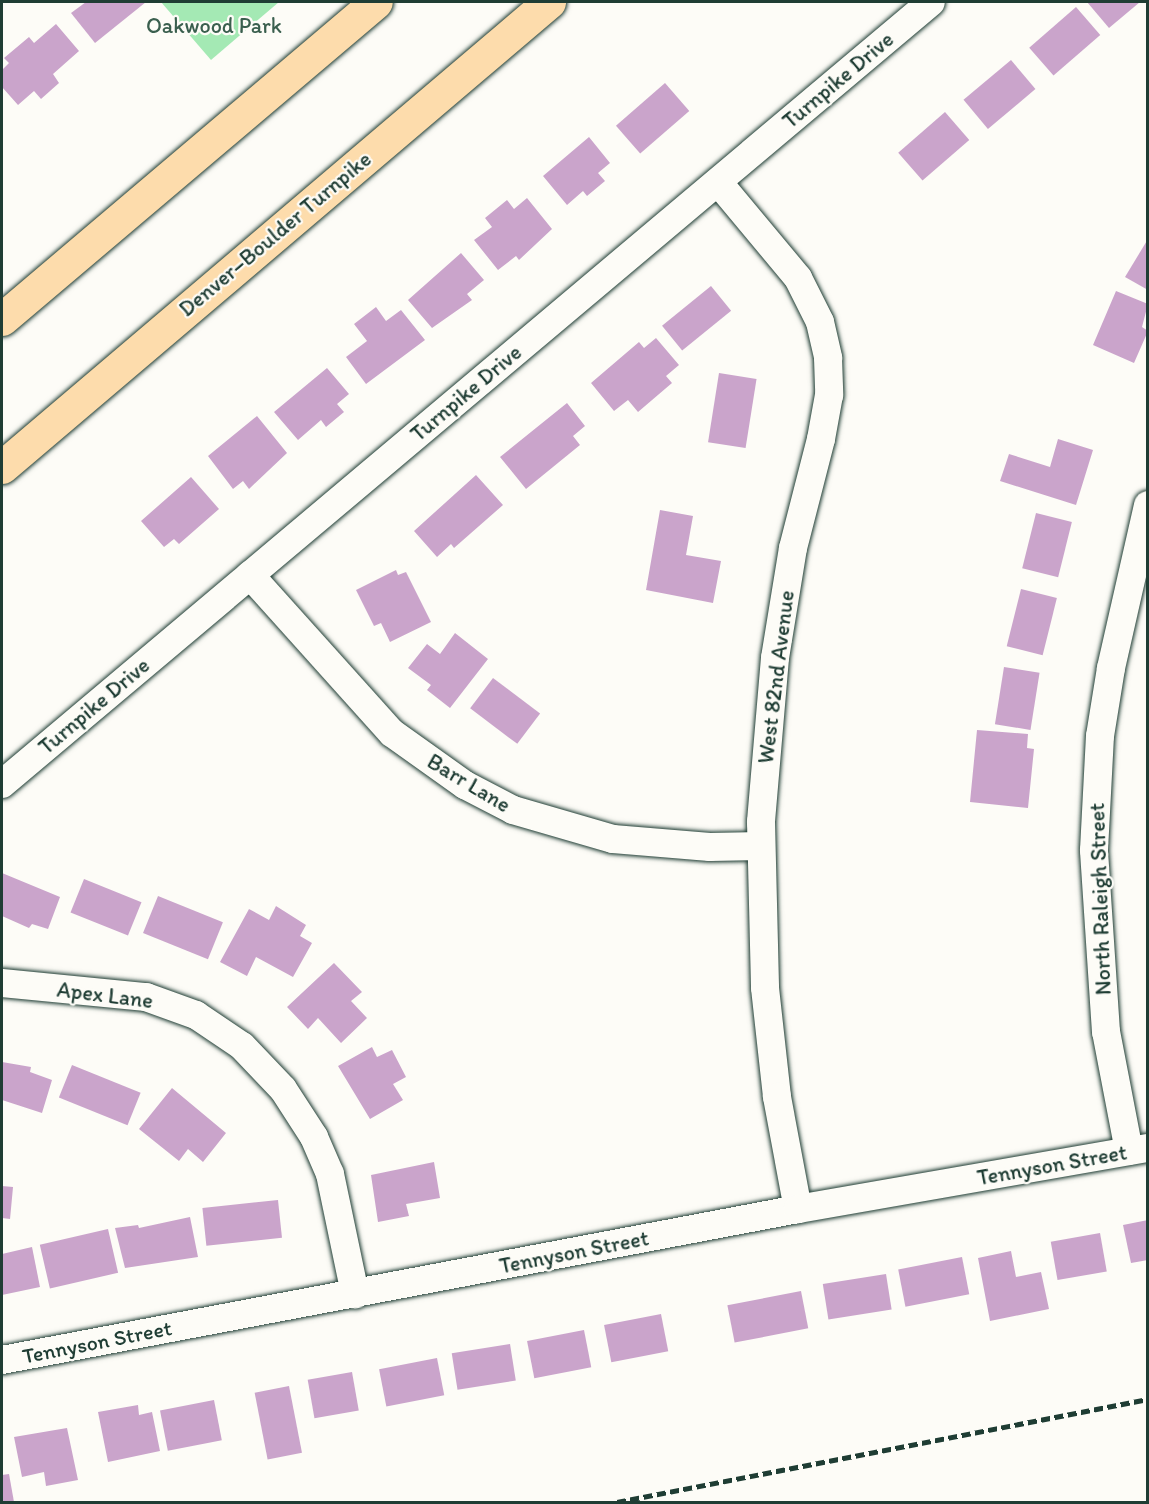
<!DOCTYPE html>
<html>
<head>
<meta charset="utf-8">
<style>
	body { margin:0 }
	#map { position:relative; width:1149px; height:1504px; overflow:hidden; background:#fdfcf7; font-family:Itim,sans-serif }
	div>[style] { position:absolute }
	[style*='--x'] { left:calc(var(--x)*1px); top:calc(var(--y)*1px); width:calc(var(--w)*1px); rotate:calc(var(--a)*1deg) }
	.green>* { inset:0; background:#a4e9b4 }
	.building>* { inset:0; background:#caa4cb; transform-origin:0 0 }
	.roads { filter:drop-shadow(0 0 2px #1f3d34) drop-shadow(0 0 2px #1f3d34) }
	.minor>* { height:28px; margin:-14px; padding:0 14px; transform-origin:14px; border-radius:14px; background:#fdfcf7 }
	.highway>* { height:33px; margin:-16.5px; padding:0 16.5px; transform-origin:16.5px; border-radius:16.5px; background:#fddcac }
	.rail>* { height:4.5px; margin-top:-2.25px; transform-origin:0; background:repeating-linear-gradient(90deg,#1f3d34 0 9px,transparent 0 13.5px) }
	span { translate:-50% -50%; white-space:nowrap; text-align:center; line-height:1.15; -webkit-text-stroke:4.5px #fdfcf7; paint-order:stroke }
	.park-label { font-size:22px; color:#3a5f4e }
	.street-label { font-size:22px; color:#1f3d34 }
	.frame { position:absolute; inset:0; border:3px solid #1f3d34; pointer-events:none }
</style>
</head>
<body>
<div id="map">
	<div class="green">
		<div style="clip-path:polygon(161px 2px,279px 2px,211px 60px)"></div>
	</div>
	<div class="building">
		<div style="clip-path:polygon(86px 2px,146px 2px,95px 43px,71px 13px)"></div>
		<div style="clip-path:polygon(1087px 2px,1140px 2px,1109px 28px)"></div>
		<div style="left:1076px;top:7px;width:37px;height:62px;rotate:49deg"></div>
		<div style="clip-path:polygon(56px 24px,79px 51px,53px 74px,59px 83px,41px 99px,34px 91px,18px 105px,2px 87px,2px 70px,9px 63px,4px 58px,29px 37px,34px 43px)"></div>
		<div style="left:1011px;top:60px;width:38px;height:62px;rotate:50deg"></div>
		<div style="left:665px;top:83px;width:37px;height:65px;rotate:49deg"></div>
		<div style="left:945px;top:112px;width:37px;height:62px;rotate:49deg"></div>
		<div style="clip-path:polygon(589px 137px,610px 163px,598px 173px,605px 181px,587px 196px,583px 191px,567px 205px,543px 176px)"></div>
		<div style="clip-path:polygon(527px 198px,552px 229px,519px 260px,516px 256px,498px 270px,474px 240px,492px 227px,485px 218px,507px 200px,514px 209px)"></div>
		<div style="clip-path:polygon(1148px 239px,1148px 290px,1125px 277px)"></div>
		<div style="clip-path:polygon(461px 253px,484px 280px,467px 294px,472px 300px,432px 328px,408px 300px)"></div>
		<div style="left:711px;top:286px;width:32px;height:63px;rotate:51deg"></div>
		<div style="clip-path:polygon(1116px 291px,1148px 304px,1142px 327px,1148px 331px,1134px 363px,1093px 345px)"></div>
		<div style="clip-path:polygon(376px 307px,386px 321px,401px 310px,425px 340px,366px 384px,346px 357px,367px 341px,354px 324px)"></div>
		<div style="clip-path:polygon(656px 338px,679px 365px,666px 376px,672px 383px,638px 412px,628px 400px,614px 411px,591px 383px,639px 342px,644px 348px)"></div>
		<div style="clip-path:polygon(327px 368px,349px 394px,337px 404px,344px 412px,326px 427px,321px 420px,298px 440px,274px 412px)"></div>
		<div style="left:719px;top:373px;width:38px;height:70px;rotate:9deg"></div>
		<div style="clip-path:polygon(567px 403px,585px 426px,573px 436px,580px 445px,526px 489px,500px 457px)"></div>
		<div style="clip-path:polygon(257px 416px,287px 453px,249px 489px,243px 481px,233px 489px,208px 456px)"></div>
		<div style="clip-path:polygon(1058px 439px,1093px 450px,1076px 505px,1000px 481px,1009px 454px,1050px 467px)"></div>
		<div style="clip-path:polygon(476px 475px,503px 505px,454px 548px,451px 544px,437px 557px,414px 531px)"></div>
		<div style="clip-path:polygon(191px 477px,219px 509px,179px 544px,174px 539px,164px 547px,141px 521px)"></div>
		<div style="clip-path:polygon(660px 510px,693px 516px,686px 555px,721px 561px,713px 603px,646px 590px)"></div>
		<div style="left:1036px;top:513px;width:37px;height:57px;rotate:14deg"></div>
		<div style="clip-path:polygon(396px 570px,398px 575px,406px 572px,431px 622px,390px 642px,381px 623px,374px 626px,356px 590px)"></div>
		<div style="left:1021px;top:589px;width:37px;height:59px;rotate:14deg"></div>
		<div style="clip-path:polygon(455px 633px,488px 659px,450px 708px,427px 690px,431px 685px,408px 668px,427px 644px,440px 654px)"></div>
		<div style="left:1004px;top:667px;width:36px;height:58px;rotate:9deg"></div>
		<div style="left:493px;top:678px;width:59px;height:38px;rotate:37deg"></div>
		<div style="clip-path:polygon(977px 730px,1028px 734px,1027px 748px,1034px 749px,1028px 808px,970px 802px)"></div>
		<div style="clip-path:polygon(2px 873px,60px 897px,48px 929px,32px 924px,29px 928px,2px 916px)"></div>
		<div style="left:84px;top:879px;width:62px;height:36px;rotate:22deg"></div>
		<div style="left:158px;top:896px;width:70px;height:40px;rotate:22deg"></div>
		<div style="clip-path:polygon(276px 906px,306px 925px,300px 936px,312px 943px,293px 977px,256px 957px,247px 976px,220px 962px,249px 909px,269px 920px)"></div>
		<div style="clip-path:polygon(334px 963px,362px 992px,351px 1001px,367px 1018px,341px 1043px,318px 1018px,308px 1029px,287px 1007px)"></div>
		<div style="clip-path:polygon(372px 1047px,377px 1057px,392px 1050px,406px 1077px,393px 1084px,403px 1100px,370px 1119px,338px 1066px)"></div>
		<div style="clip-path:polygon(2px 1062px,31px 1067px,30px 1072px,52px 1080px,42px 1113px,2px 1100px)"></div>
		<div style="left:72px;top:1065px;width:74px;height:35px;rotate:22deg"></div>
		<div style="clip-path:polygon(172px 1088px,226px 1133px,203px 1162px,188px 1149px,179px 1161px,139px 1129px)"></div>
		<div style="clip-path:polygon(434px 1162px,440px 1198px,406px 1204px,409px 1216px,378px 1222px,371px 1175px)"></div>
		<div style="clip-path:polygon(2px 1186px,13px 1187px,10px 1219px,2px 1218px)"></div>
		<div style="left:278px;top:1200px;width:38px;height:76px;rotate:84deg"></div>
		<div style="clip-path:polygon(190px 1217px,198px 1257px,125px 1268px,115px 1228px,138px 1225px,139px 1228px)"></div>
		<div style="clip-path:polygon(1148px 1220px,1148px 1260px,1131px 1263px,1123px 1225px)"></div>
		<div style="left:108px;top:1229px;width:45px;height:70px;rotate:77deg"></div>
		<div style="left:1100px;top:1233px;width:39px;height:50px;rotate:80deg"></div>
		<div style="clip-path:polygon(32px 1247px,40px 1287px,2px 1295px,2px 1254px)"></div>
		<div style="clip-path:polygon(1011px 1251px,1016px 1277px,1041px 1272px,1049px 1309px,990px 1321px,978px 1258px)"></div>
		<div style="left:962px;top:1257px;width:38px;height:65px;rotate:79deg"></div>
		<div style="left:886px;top:1274px;width:36px;height:64px;rotate:81deg"></div>
		<div style="left:801px;top:1291px;width:38px;height:75px;rotate:79deg"></div>
		<div style="left:661px;top:1314px;width:38px;height:58px;rotate:79deg"></div>
		<div style="left:584px;top:1330px;width:38px;height:58px;rotate:79deg"></div>
		<div style="left:510px;top:1344px;width:37px;height:59px;rotate:81deg"></div>
		<div style="left:437px;top:1358px;width:38px;height:59px;rotate:79deg"></div>
		<div style="left:352px;top:1372px;width:39px;height:45px;rotate:80deg"></div>
		<div style="left:289px;top:1386px;width:68px;height:35px;rotate:79deg"></div>
		<div style="left:214px;top:1400px;width:41px;height:55px;rotate:79deg"></div>
		<div style="clip-path:polygon(138px 1405px,139px 1415px,152px 1412px,160px 1451px,108px 1462px,98px 1412px)"></div>
		<div style="clip-path:polygon(67px 1428px,78px 1480px,46px 1486px,44px 1472px,22px 1477px,14px 1437px)"></div>
		<div style="clip-path:polygon(9px 1474px,14px 1502px,2px 1502px,2px 1475px)"></div>
	</div>
	<div class="roads">
		<div class="minor">
			<div style="--x:718;--y:182;--w:125;--a:50.2"></div>
			<div style="--x:798;--y:278;--w:49;--a:63.4"></div>
			<div style="--x:820;--y:322;--w:37;--a:77"></div>
			<div style="--x:828;--y:358;--w:37;--a:88"></div>
			<div style="--x:829;--y:395;--w:45;--a:100.3"></div>
			<div style="--x:821;--y:439;--w:113;--a:104.4"></div>
			<div style="--x:793;--y:548;--w:111;--a:99.3"></div>
			<div style="--x:775;--y:658;--w:165;--a:94.9"></div>
			<div style="--x:761;--y:822;--w:166;--a:88.6"></div>
			<div style="--x:765;--y:988;--w:110;--a:83.7"></div>
			<div style="--x:777;--y:1097;--w:114;--a:79.4"></div>
			<div style="--x:250;--y:575;--w:212;--a:48.1"></div>
			<div style="--x:392;--y:733;--w:90;--a:35.5"></div>
			<div style="--x:465;--y:785;--w:54;--a:27.5"></div>
			<div style="--x:513;--y:810;--w:104;--a:16.2"></div>
			<div style="--x:613;--y:839;--w:97;--a:4.7"></div>
			<div style="--x:710;--y:847;--w:51;--a:-1.1"></div>
			<div style="--x:2;--y:784;--w:1214;--a:-40.09"></div>
			<div style="--x:2;--y:983;--w:145;--a:5.6"></div>
			<div style="--x:146;--y:997;--w:53;--a:19.8"></div>
			<div style="--x:196;--y:1015;--w:55;--a:34"></div>
			<div style="--x:242;--y:1046;--w:59;--a:46.4"></div>
			<div style="--x:283;--y:1089;--w:57;--a:57.1"></div>
			<div style="--x:314;--y:1137;--w:40;--a:66.6"></div>
			<div style="--x:330;--y:1174;--w:123;--a:78.2"></div>
			<div style="--x:1129;--y:1151;--w:121;--a:-100.9"></div>
			<div style="--x:1106;--y:1032;--w:182;--a:-93.8"></div>
			<div style="--x:1094;--y:850;--w:114;--a:-87"></div>
			<div style="--x:1100;--y:736;--w:69;--a:-80.8"></div>
			<div style="--x:1111;--y:668;--w:167;--a:-77.2"></div>
			<div style="--x:2;--y:1360;--w:810;--a:-10.74"></div>
			<div style="--x:798;--y:1209;--w:355;--a:-9.9"></div>
		</div>
		<div class="highway">
			<div style="--x:2;--y:319;--w:490;--a:-40.3"></div>
			<div style="--x:2;--y:467;--w:718;--a:-40.37"></div>
		</div>
	</div>
	<div class="rail">
		<div style="--x:617;--y:1502;--w:541;--a:-10.98"></div>
	</div>
	<div class="park-label">
		<span style="left:214px;top:26px">Oakwood Park</span>
	</div>
	<div class="street-label">
		<span style="left:838px;top:80px;rotate:-40deg">Turnpike Drive</span>
		<span style="left:275px;top:234px;rotate:-40deg">Denver–Boulder Turnpike</span>
		<span style="left:466px;top:393px;rotate:-40deg">Turnpike Drive</span>
		<span style="left:776px;top:677px;rotate:-83deg">West 82nd Avenue</span>
		<span style="left:94px;top:706px;rotate:-40deg">Turnpike Drive</span>
		<span style="left:469px;top:783px;rotate:31deg">Barr Lane</span>
		<span style="left:1100px;top:899px;rotate:-92deg">North Raleigh Street</span>
		<span style="left:105px;top:995px;rotate:7deg">Apex Lane</span>
		<span style="left:1052px;top:1165px;rotate:-10deg">Tennyson Street</span>
		<span style="left:574px;top:1252px;rotate:-11deg">Tennyson Street</span>
		<span style="left:97px;top:1342px;rotate:-11deg">Tennyson Street</span>
	</div>
	<div class="frame"></div>
</div>
</body>
</html>
